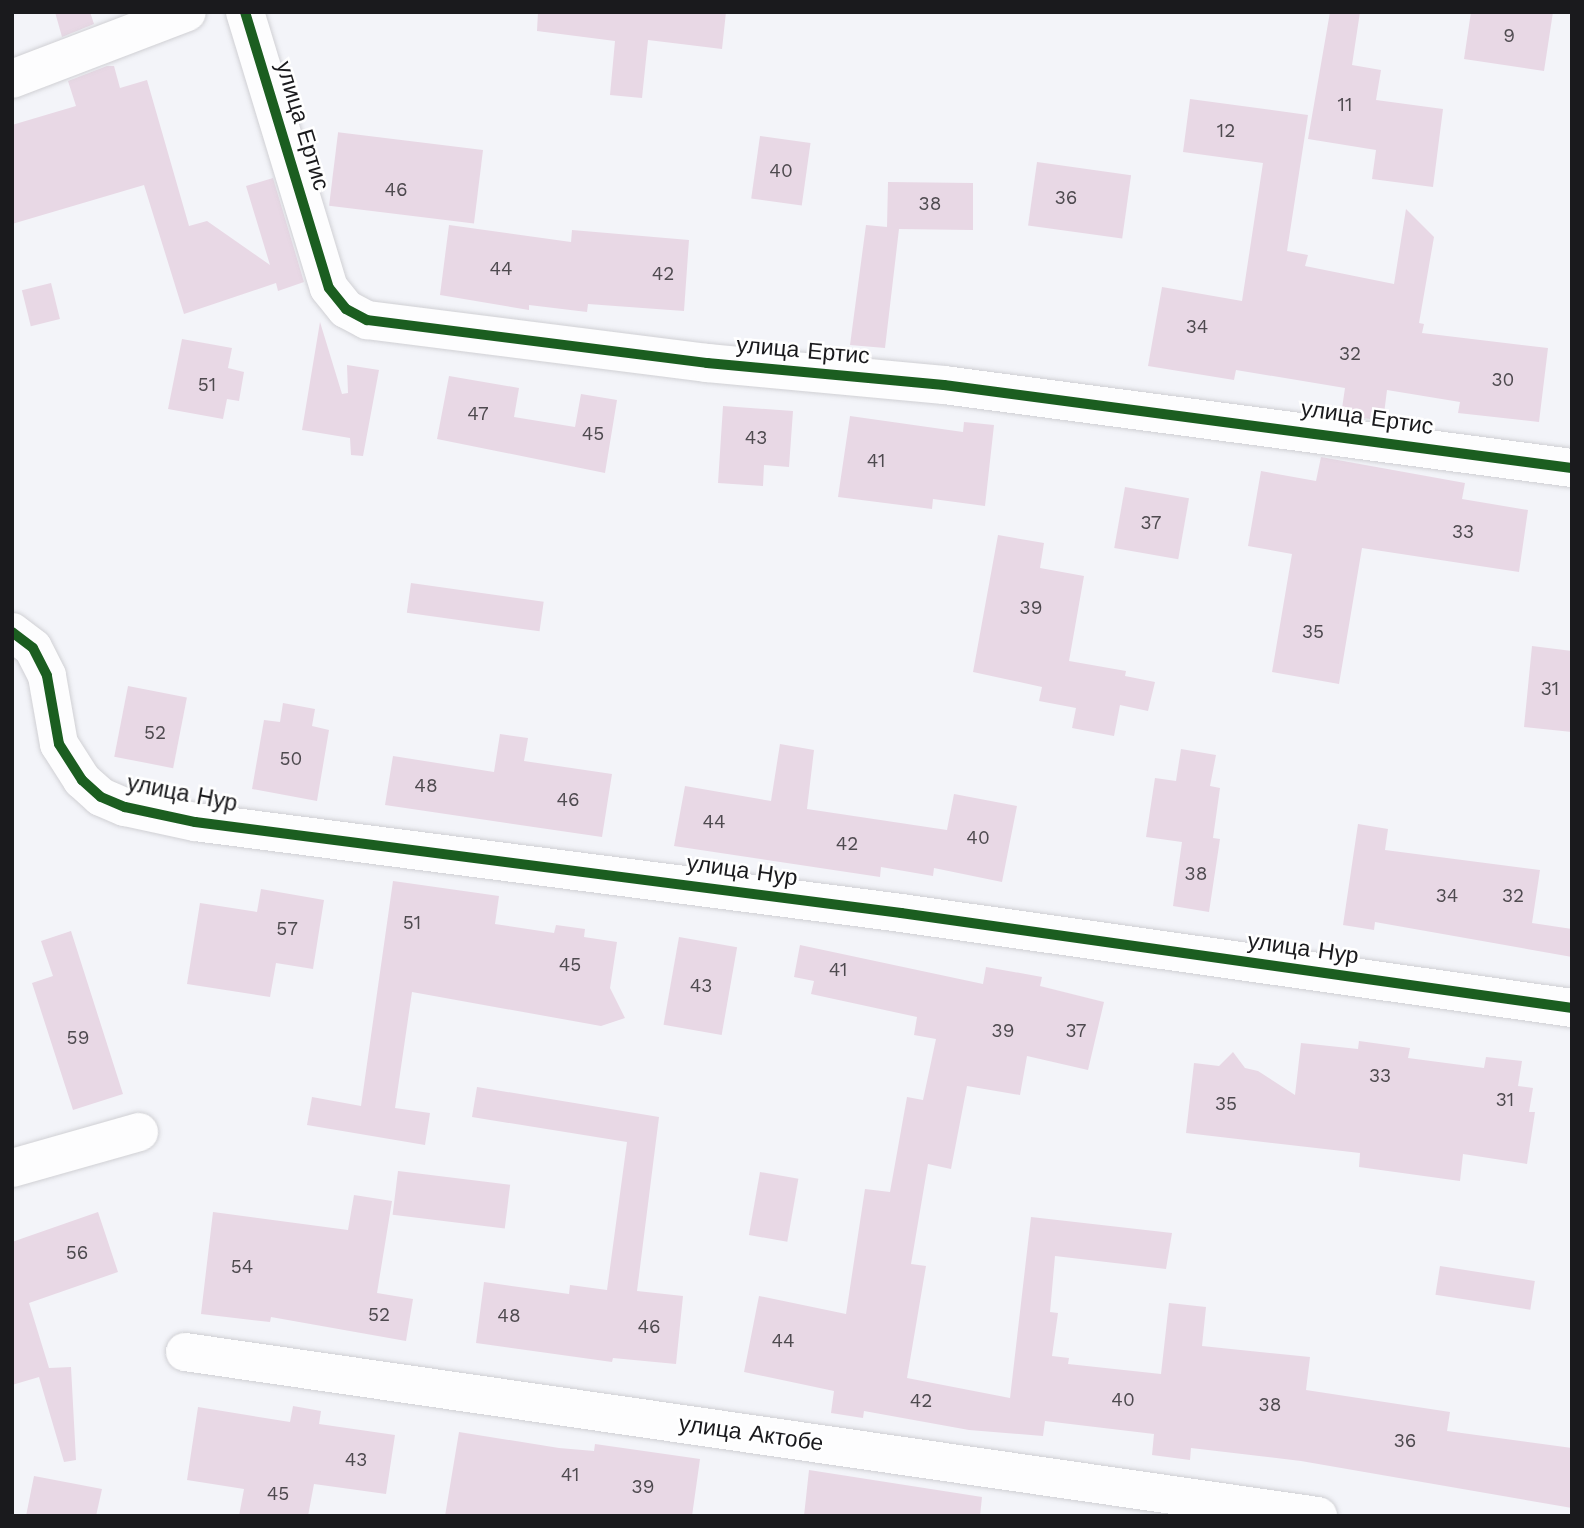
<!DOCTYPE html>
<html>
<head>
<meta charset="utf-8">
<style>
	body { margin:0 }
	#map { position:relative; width:1584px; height:1528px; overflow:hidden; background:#f3f4f9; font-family:"Work Sans",sans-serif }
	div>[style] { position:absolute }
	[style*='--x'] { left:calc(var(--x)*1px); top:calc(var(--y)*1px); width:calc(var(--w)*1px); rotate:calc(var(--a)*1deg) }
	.building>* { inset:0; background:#e8d8e5; transform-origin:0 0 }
	.roads { filter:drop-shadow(0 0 2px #d0d0d4) drop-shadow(0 0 2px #d0d0d4) }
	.minor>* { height:38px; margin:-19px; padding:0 19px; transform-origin:19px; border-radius:19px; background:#fdfdfe }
	.cycleway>* { height:10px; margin:-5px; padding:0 5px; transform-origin:5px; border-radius:5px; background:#1b5e20 }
	span { translate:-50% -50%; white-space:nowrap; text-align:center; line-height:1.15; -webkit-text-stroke:5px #fff; paint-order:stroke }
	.number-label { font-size:19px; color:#4e4a4f }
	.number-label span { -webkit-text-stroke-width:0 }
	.street-label { font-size:23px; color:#1a1a1d }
	.frame { position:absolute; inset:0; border:14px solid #1a1a1d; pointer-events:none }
</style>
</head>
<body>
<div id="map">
	<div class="building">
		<div style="clip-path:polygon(55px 12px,90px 12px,94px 24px,62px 37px)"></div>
		<div style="clip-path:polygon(538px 12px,726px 12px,722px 49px,648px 40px,642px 98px,610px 95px,615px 41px,537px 31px)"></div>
		<div style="clip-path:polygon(1330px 12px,1360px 12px,1352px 65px,1381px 70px,1376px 100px,1443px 109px,1433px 187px,1372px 179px,1376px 150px,1308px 139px)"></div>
		<div style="clip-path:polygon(1471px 12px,1553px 12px,1544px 71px,1464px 59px)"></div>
		<div style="clip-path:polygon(107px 66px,114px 66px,120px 88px,147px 80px,189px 226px,207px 221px,270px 265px,246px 186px,273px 178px,304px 282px,278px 291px,276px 283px,184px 314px,144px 185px,12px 224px,12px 125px,76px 106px,68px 81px)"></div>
		<div style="clip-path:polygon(1190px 99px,1308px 115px,1287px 251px,1308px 255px,1305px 266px,1394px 284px,1406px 209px,1434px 237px,1419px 323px,1424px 324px,1422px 333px,1548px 348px,1539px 422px,1458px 413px,1460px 402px,1387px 390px,1384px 414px,1371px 412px,1370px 419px,1341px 415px,1345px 388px,1236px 370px,1234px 380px,1148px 366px,1162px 287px,1242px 301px,1263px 163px,1183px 152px)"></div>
		<div style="left:760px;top:136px;width:51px;height:63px;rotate:8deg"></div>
		<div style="left:483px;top:150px;width:74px;height:146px;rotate:97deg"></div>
		<div style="left:1037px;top:162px;width:95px;height:64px;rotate:8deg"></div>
		<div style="clip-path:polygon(888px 182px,973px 183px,973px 230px,899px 229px,885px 348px,850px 345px,866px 225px,887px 227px)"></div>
		<div style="clip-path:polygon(449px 225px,571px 242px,572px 230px,689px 240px,684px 311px,588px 304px,587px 312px,529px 305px,529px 310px,440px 295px)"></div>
		<div style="left:51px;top:283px;width:37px;height:30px;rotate:76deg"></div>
		<div style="clip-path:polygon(320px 322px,342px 394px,348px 393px,347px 365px,379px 370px,363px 456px,351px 455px,350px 438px,302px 430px)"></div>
		<div style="clip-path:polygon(182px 339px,232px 348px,228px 368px,244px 372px,239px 401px,227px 399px,223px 419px,168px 409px)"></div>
		<div style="clip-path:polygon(449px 376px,519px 388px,514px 417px,575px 427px,581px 394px,617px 400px,605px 473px,437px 439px)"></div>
		<div style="clip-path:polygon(723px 406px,793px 411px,789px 467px,764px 465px,763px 486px,718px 483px)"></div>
		<div style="clip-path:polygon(850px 416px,963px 432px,964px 422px,994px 425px,985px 506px,933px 499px,932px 509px,838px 497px)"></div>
		<div style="clip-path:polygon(1321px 457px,1465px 483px,1462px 499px,1528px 510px,1519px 572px,1362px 548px,1339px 684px,1272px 672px,1292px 554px,1248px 546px,1261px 471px,1316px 481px)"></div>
		<div style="left:1125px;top:487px;width:65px;height:62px;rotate:10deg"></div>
		<div style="clip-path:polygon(998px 535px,1044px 543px,1040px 568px,1084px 576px,1069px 661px,1126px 671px,1125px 676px,1155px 682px,1148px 711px,1120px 705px,1114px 736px,1072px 728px,1076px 708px,1039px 701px,1042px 687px,973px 672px)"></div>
		<div style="left:411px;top:583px;width:134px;height:30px;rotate:8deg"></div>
		<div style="clip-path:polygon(1532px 646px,1572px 651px,1572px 732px,1524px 727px)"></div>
		<div style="left:128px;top:686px;width:60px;height:72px;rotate:11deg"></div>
		<div style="clip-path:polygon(283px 703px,315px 709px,312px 726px,329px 730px,317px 801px,252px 789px,264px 720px,280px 722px)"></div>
		<div style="clip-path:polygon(500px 734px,528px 738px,524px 761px,612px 774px,602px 837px,385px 805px,393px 756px,494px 772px)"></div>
		<div style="clip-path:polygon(780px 744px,814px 750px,807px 809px,947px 830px,954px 794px,1017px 806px,1002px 882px,934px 868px,933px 876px,881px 867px,880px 877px,674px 846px,685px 786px,771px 801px)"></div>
		<div style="clip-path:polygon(1181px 749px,1216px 755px,1210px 786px,1220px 788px,1213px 838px,1220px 839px,1209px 912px,1173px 906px,1182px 842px,1146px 837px,1155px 778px,1176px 781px)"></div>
		<div style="clip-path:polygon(1358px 824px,1388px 829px,1385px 850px,1540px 870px,1532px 923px,1572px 929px,1572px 957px,1375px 922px,1374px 930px,1343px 925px)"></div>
		<div style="clip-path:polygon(393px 881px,499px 896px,495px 924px,554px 933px,556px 925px,585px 929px,584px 937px,617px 942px,610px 988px,625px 1018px,601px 1026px,412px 992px,395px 1108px,430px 1113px,425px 1145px,307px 1125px,312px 1097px,361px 1106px)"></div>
		<div style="clip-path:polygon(261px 889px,324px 900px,313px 969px,276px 963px,270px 997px,187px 984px,200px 903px,257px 912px)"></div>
		<div style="clip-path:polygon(71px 931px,123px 1094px,73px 1110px,32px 983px,53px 976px,41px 941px)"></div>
		<div style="left:679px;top:937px;width:59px;height:89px;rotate:10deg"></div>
		<div style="clip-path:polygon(800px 945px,983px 984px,986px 967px,1042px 977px,1040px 986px,1104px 1002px,1088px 1070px,1027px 1056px,1020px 1095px,967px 1086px,951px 1169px,928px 1164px,911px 1264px,926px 1266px,907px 1378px,1010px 1398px,1031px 1217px,1172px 1233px,1166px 1269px,1055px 1256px,1050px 1312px,1058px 1313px,1052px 1356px,1069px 1358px,1068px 1364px,1161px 1374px,1169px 1303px,1206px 1307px,1202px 1346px,1310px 1357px,1306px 1390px,1450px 1412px,1447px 1431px,1572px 1448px,1572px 1508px,1301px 1461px,1191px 1448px,1190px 1460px,1152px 1455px,1154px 1434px,1045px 1421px,1043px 1436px,969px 1430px,864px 1411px,863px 1418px,831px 1413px,834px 1391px,744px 1372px,759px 1296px,846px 1314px,865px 1189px,890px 1192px,907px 1097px,923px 1100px,936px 1039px,914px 1035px,917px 1017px,811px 994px,814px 981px,794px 977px)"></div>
		<div style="clip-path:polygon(1359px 1041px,1410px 1048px,1408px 1058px,1484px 1068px,1486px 1057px,1522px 1061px,1518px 1086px,1533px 1088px,1529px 1112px,1535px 1112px,1527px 1164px,1463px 1154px,1460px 1181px,1359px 1167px,1360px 1153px,1186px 1133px,1194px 1063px,1219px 1066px,1233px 1052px,1245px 1068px,1258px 1071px,1295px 1095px,1301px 1043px,1358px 1049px)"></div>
		<div style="clip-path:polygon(477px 1087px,659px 1117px,637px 1291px,683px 1296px,676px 1364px,613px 1358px,612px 1362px,476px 1343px,484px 1282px,569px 1294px,570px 1285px,607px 1290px,627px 1142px,472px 1117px)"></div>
		<div style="left:398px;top:1171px;width:113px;height:44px;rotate:7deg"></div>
		<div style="left:760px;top:1172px;width:39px;height:64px;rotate:10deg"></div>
		<div style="clip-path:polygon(354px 1195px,392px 1201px,377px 1293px,413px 1299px,406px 1341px,271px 1317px,270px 1322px,201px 1314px,213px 1212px,348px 1230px)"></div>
		<div style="clip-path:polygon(98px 1212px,118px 1272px,29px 1303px,49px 1368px,71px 1367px,76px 1460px,64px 1462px,39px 1377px,12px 1385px,12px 1242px)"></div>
		<div style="left:1440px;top:1266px;width:96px;height:29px;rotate:9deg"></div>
		<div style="clip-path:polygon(293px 1406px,321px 1411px,319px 1424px,395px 1435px,386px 1494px,314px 1484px,308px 1516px,239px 1516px,244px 1489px,187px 1480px,198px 1407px,290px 1422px)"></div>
		<div style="clip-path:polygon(459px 1432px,559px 1448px,594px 1451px,595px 1444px,700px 1459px,692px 1516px,445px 1516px)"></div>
		<div style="clip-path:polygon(809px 1470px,982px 1497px,980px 1516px,804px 1516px)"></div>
		<div style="clip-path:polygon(34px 1476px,102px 1489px,96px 1516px,26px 1516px)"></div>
	</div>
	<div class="roads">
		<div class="minor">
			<div style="--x:245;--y:12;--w:288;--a:73.1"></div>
			<div style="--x:329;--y:288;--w:27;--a:51"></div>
			<div style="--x:346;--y:309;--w:24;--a:28"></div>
			<div style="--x:367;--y:320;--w:343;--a:7.2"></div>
			<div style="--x:707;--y:363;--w:238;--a:5.3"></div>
			<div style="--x:944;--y:385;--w:633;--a:7.53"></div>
			<div style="--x:12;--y:79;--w:187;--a:-20.9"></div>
			<div style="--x:12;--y:632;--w:26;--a:37"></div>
			<div style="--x:33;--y:648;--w:31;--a:63"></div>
			<div style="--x:47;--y:676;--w:69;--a:80"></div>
			<div style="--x:59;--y:744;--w:43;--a:57.4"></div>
			<div style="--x:82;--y:780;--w:25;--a:42"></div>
			<div style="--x:101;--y:797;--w:26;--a:23"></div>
			<div style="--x:125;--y:807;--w:72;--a:12.1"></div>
			<div style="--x:195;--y:822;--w:712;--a:7.34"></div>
			<div style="--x:901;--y:913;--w:678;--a:8.06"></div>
			<div style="--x:12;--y:1168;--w:132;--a:-15.8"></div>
			<div style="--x:185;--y:1352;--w:1145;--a:8.24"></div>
		</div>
	</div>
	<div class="cycleway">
		<div style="--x:245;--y:12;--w:288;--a:73.1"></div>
		<div style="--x:329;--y:288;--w:27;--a:51"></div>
		<div style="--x:346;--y:309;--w:24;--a:28"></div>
		<div style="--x:367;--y:320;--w:343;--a:7.2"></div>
		<div style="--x:707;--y:363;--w:238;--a:5.3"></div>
		<div style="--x:944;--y:385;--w:633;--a:7.53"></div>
		<div style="--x:12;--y:632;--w:26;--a:37"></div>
		<div style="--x:33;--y:648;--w:31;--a:63"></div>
		<div style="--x:47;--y:676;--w:69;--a:80"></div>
		<div style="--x:59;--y:744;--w:43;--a:57.4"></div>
		<div style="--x:82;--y:780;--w:25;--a:42"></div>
		<div style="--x:101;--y:797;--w:26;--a:23"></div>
		<div style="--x:125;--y:807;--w:72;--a:12.1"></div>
		<div style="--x:195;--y:822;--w:712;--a:7.34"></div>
		<div style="--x:901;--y:913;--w:678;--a:8.06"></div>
	</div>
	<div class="number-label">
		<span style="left:1509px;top:36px">9</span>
		<span style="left:1345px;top:105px">11</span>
		<span style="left:1226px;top:131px">12</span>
		<span style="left:781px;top:171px">40</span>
		<span style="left:396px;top:190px">46</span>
		<span style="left:1066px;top:198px">36</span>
		<span style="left:930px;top:204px">38</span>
		<span style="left:501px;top:269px">44</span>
		<span style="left:663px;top:274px">42</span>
		<span style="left:1197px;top:327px">34</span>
		<span style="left:1350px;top:354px">32</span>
		<span style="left:1503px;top:380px">30</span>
		<span style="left:207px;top:385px">51</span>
		<span style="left:478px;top:414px">47</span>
		<span style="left:593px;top:434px">45</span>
		<span style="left:756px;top:438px">43</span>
		<span style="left:876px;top:461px">41</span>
		<span style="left:1151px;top:523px">37</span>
		<span style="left:1463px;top:532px">33</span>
		<span style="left:1031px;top:608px">39</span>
		<span style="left:1313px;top:632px">35</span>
		<span style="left:1550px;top:689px">31</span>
		<span style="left:155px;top:733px">52</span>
		<span style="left:291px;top:759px">50</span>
		<span style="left:426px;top:786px">48</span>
		<span style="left:568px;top:800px">46</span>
		<span style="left:714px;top:822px">44</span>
		<span style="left:978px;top:838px">40</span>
		<span style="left:847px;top:844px">42</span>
		<span style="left:1196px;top:874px">38</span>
		<span style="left:1447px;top:896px">34</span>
		<span style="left:1513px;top:896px">32</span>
		<span style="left:412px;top:923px">51</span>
		<span style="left:287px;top:929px">57</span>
		<span style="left:570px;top:965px">45</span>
		<span style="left:838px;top:970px">41</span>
		<span style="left:701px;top:986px">43</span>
		<span style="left:1003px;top:1031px">39</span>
		<span style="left:1076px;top:1031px">37</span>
		<span style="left:78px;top:1038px">59</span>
		<span style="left:1380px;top:1076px">33</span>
		<span style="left:1505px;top:1100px">31</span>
		<span style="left:1226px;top:1104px">35</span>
		<span style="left:77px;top:1253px">56</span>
		<span style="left:242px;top:1267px">54</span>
		<span style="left:379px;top:1315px">52</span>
		<span style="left:509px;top:1316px">48</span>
		<span style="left:649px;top:1327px">46</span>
		<span style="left:783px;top:1341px">44</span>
		<span style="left:1123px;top:1400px">40</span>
		<span style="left:921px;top:1401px">42</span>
		<span style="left:1270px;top:1405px">38</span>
		<span style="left:1405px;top:1441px">36</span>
		<span style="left:356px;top:1460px">43</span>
		<span style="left:570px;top:1475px">41</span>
		<span style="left:643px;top:1487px">39</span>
		<span style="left:278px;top:1494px">45</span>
	</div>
	<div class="street-label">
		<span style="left:302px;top:126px;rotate:73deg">улица Ертис</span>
		<span style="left:803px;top:351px;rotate:5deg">улица Ертис</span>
		<span style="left:1367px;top:418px;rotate:8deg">улица Ертис</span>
		<span style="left:182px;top:794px;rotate:11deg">улица Нур</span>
		<span style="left:742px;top:871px;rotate:8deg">улица Нур</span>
		<span style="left:1303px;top:949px;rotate:8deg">улица Нур</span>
		<span style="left:751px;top:1434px;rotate:8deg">улица Актобе</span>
	</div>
	<div class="frame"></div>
</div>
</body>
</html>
